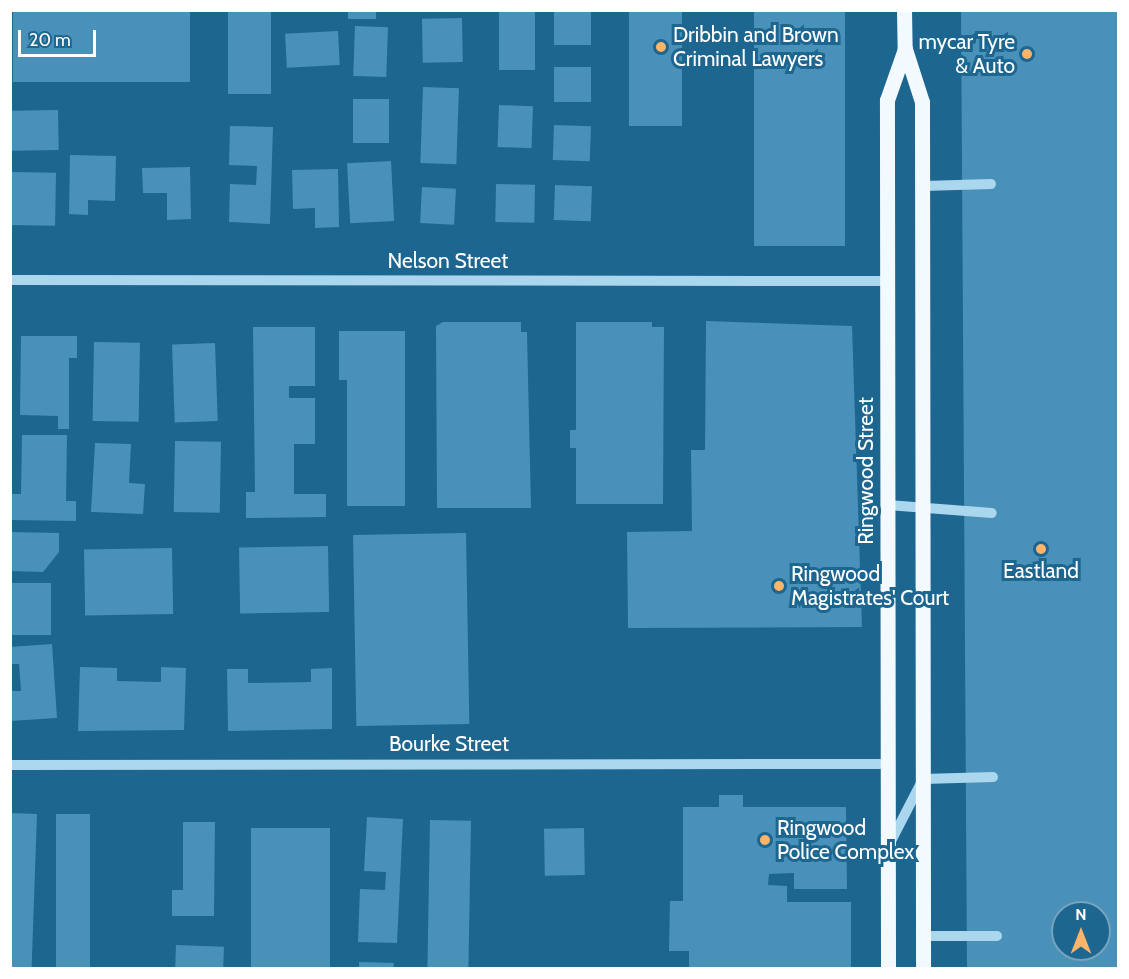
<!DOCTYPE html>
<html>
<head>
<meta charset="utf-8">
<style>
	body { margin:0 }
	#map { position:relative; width:1129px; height:979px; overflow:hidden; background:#1c6690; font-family:Cabin,sans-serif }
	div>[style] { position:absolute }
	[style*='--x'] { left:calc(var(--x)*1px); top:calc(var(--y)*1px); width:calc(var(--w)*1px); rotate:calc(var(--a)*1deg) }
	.building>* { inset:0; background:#4991b9; transform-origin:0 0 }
	.minor>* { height:10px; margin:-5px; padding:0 5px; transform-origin:5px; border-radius:5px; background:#abd7ee }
	.major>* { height:15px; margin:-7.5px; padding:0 7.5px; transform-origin:7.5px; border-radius:7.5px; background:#f2faff }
	.dots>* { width:16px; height:16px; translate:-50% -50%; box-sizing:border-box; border:3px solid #1c6690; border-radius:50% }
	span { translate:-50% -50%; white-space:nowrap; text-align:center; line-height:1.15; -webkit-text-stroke:6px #1c6690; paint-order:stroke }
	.poi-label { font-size:21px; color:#fff }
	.left { translate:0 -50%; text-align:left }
	.right { translate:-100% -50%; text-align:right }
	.street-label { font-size:21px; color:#fff }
	.frame { position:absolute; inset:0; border:12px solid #fff; pointer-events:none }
	.north { position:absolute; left:1051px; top:901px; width:60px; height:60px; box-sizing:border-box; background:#1c6690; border:2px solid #77a3bc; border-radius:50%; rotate:0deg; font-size:16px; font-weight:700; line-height:24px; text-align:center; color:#fff }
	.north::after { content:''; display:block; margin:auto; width:21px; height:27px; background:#feb569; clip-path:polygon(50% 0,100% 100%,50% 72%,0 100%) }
	.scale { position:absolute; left:18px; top:30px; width:78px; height:27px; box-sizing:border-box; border:3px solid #fff; border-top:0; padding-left:8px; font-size:18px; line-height:21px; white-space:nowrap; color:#fff; -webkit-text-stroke:4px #1c6690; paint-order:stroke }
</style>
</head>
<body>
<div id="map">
	<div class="building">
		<div style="left:13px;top:10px;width:177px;height:72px"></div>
		<div style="left:228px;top:10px;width:43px;height:84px"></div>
		<div style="left:348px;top:10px;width:28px;height:9px"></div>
		<div style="left:499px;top:10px;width:36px;height:60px"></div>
		<div style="left:554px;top:10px;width:37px;height:35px"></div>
		<div style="left:629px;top:10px;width:53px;height:116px"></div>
		<div style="left:754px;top:10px;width:91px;height:236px"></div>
		<div style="clip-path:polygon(evenodd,961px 10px,1118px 10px,1118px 968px,967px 968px,961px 10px,1063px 913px,1099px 913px,1099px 949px,1063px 949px,1063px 913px)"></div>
		<div style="left:462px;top:18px;width:44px;height:40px;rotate:89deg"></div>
		<div style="left:355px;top:26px;width:33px;height:50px;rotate:2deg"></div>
		<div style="left:338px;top:31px;width:34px;height:53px;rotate:87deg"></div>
		<div style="left:554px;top:67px;width:37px;height:35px"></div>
		<div style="left:423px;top:87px;width:36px;height:76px;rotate:2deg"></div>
		<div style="left:353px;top:99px;width:36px;height:44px"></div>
		<div style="left:499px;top:105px;width:34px;height:42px;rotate:2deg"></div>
		<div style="left:58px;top:110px;width:40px;height:47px;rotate:89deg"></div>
		<div style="left:554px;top:125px;width:37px;height:35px;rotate:2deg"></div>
		<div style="clip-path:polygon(230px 126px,273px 127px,270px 224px,229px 222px,230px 184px,256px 185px,257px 166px,229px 165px)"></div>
		<div style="clip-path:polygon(70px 155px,116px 156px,115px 201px,88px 200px,88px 215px,69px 214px)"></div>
		<div style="left:391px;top:161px;width:60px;height:44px;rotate:87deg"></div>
		<div style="clip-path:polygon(190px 167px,191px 219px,167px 220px,167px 193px,143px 193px,142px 168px)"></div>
		<div style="clip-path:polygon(338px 169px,339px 227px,315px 228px,315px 208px,293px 209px,292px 170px)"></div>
		<div style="left:10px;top:172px;width:46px;height:53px;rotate:1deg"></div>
		<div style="left:496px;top:184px;width:39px;height:38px;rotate:1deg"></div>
		<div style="left:555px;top:185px;width:37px;height:35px;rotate:2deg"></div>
		<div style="left:422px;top:187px;width:34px;height:36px;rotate:3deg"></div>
		<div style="clip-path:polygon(706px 321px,852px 326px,862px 627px,628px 628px,627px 532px,692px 531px,691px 450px,705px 450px)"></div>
		<div style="clip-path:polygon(443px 322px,521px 322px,521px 332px,527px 332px,531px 508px,437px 508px,436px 326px)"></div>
		<div style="clip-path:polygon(576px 322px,652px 322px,652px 327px,664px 327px,663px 504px,576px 504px,576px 448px,570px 448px,570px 430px,576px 430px)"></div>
		<div style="clip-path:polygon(253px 327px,315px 327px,315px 386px,289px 386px,289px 398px,315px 398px,315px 444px,294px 444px,294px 494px,326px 494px,326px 517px,246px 518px,246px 492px,255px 492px)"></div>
		<div style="clip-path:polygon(339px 331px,405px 331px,405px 506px,347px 506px,347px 380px,339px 380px)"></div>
		<div style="clip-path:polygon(21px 336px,77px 336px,77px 358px,69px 358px,69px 429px,58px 429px,58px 416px,20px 415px)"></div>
		<div style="left:94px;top:342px;width:46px;height:79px;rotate:1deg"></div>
		<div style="left:215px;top:343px;width:78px;height:43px;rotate:88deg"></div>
		<div style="clip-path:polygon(22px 435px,67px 435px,66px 501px,76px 501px,76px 521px,10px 520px,10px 494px,21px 494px)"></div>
		<div style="left:175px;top:441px;width:46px;height:71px;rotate:1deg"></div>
		<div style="clip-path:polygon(95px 443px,131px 444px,129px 483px,145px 484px,143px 514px,91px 512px)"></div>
		<div style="clip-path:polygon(10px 532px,59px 533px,59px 552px,43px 572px,10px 571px)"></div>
		<div style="left:466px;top:533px;width:191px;height:113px;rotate:89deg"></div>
		<div style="left:328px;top:546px;width:66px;height:89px;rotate:89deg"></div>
		<div style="left:172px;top:548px;width:66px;height:88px;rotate:89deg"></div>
		<div style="left:10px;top:583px;width:41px;height:52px"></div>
		<div style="clip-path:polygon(52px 644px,57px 718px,10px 721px,10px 691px,21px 691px,19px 664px,10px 664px,10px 647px)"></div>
		<div style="clip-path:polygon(80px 667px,117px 668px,117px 681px,161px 682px,161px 667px,186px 668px,184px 730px,78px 731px)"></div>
		<div style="clip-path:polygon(332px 668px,332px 729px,228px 731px,227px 669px,248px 669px,248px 683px,311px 682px,311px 669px)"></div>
		<div style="clip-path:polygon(719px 795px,743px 795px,743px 807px,846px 807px,847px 889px,794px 889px,794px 873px,769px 874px,768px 885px,787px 886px,787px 902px,851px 902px,851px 968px,689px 968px,689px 951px,669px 951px,670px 901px,683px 901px,683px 807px,719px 807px)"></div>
		<div style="left:10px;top:813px;width:27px;height:155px;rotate:2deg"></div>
		<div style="left:90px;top:814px;width:154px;height:34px;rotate:90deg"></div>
		<div style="clip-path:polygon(367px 817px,403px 819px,397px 943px,358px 942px,360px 889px,385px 890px,386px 872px,364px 871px)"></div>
		<div style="left:430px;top:820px;width:41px;height:148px;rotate:1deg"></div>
		<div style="clip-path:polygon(183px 822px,215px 822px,214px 916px,172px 916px,172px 890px,183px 890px)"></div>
		<div style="left:251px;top:828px;width:79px;height:140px"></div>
		<div style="left:584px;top:828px;width:47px;height:40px;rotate:89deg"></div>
		<div style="left:176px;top:945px;width:48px;height:23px;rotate:2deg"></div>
		<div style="clip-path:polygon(359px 962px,394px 963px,393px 968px,359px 968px)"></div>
	</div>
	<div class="minor">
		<div style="--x:923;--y:186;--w:68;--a:-1.7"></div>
		<div style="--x:10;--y:280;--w:875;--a:0.07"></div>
		<div style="--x:888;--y:505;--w:104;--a:4.4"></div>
		<div style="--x:10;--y:765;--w:877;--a:-0.07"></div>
		<div style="--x:889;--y:845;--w:74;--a:-62.7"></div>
		<div style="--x:923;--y:779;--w:70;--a:-1.6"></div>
		<div style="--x:923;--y:936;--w:74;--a:0"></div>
	</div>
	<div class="major">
		<div style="--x:904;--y:10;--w:39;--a:89"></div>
		<div style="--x:905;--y:49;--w:56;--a:72.2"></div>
		<div style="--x:922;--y:102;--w:866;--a:89.93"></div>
		<div style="--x:888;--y:968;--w:868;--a:-90.07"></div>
		<div style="--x:887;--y:100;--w:54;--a:-70.6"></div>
	</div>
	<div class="dots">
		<div style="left:661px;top:47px;background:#feb569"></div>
		<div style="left:1027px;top:54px;background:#feb569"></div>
		<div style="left:1041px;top:549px;background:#feb569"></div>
		<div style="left:779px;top:586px;background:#feb569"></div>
		<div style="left:765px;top:840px;background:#feb569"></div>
	</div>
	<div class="poi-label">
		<span class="left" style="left:673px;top:47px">Dribbin and Brown<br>Criminal Lawyers</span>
		<span class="right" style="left:1015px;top:54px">mycar Tyre<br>&amp; Auto</span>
		<span style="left:1041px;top:571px">Eastland</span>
		<span class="left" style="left:791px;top:586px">Ringwood<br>Magistrates' Court</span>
		<span class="left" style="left:777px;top:840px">Ringwood<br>Police Complex</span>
	</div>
	<div class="street-label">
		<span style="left:448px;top:261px">Nelson Street</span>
		<span style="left:866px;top:471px;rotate:-90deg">Ringwood Street</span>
		<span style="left:449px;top:744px">Bourke Street</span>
	</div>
	<div class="frame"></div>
	<div class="north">N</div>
	<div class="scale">20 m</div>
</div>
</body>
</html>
